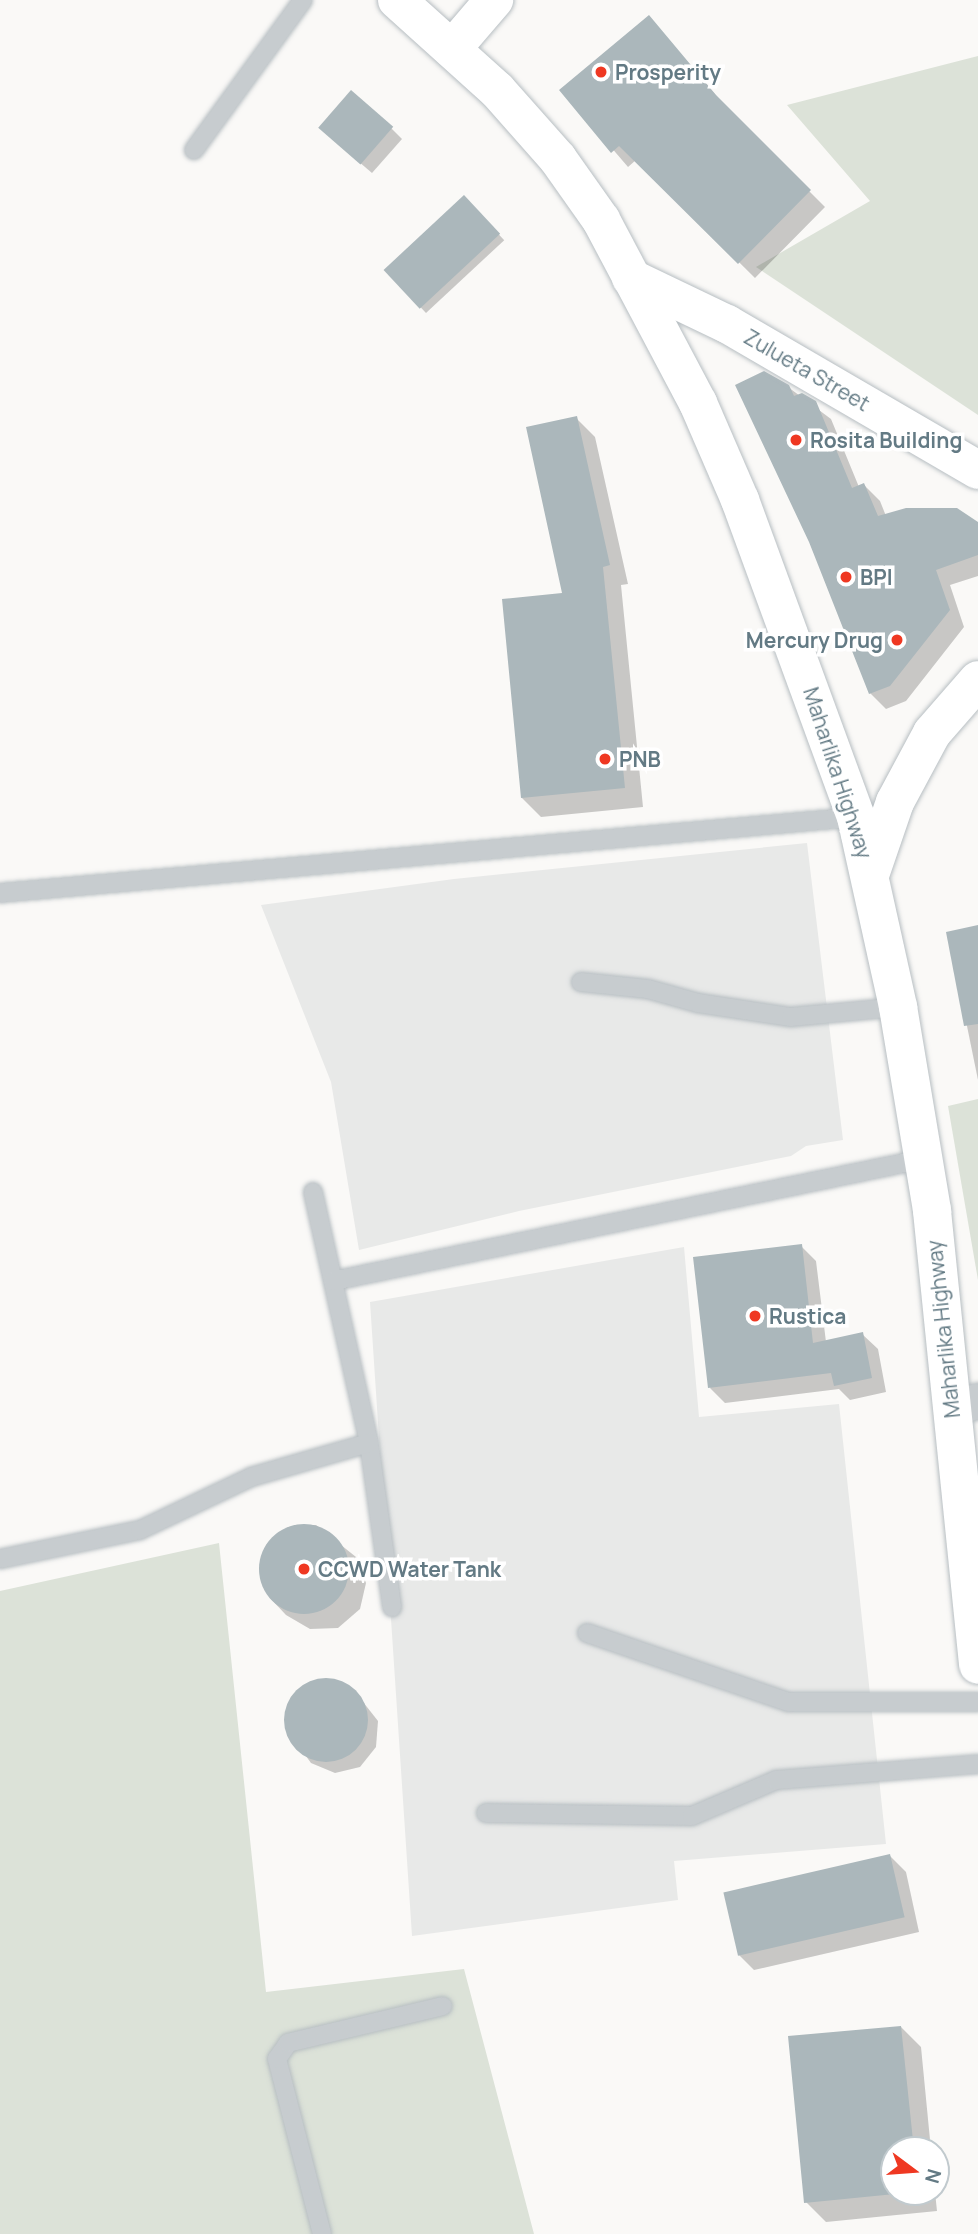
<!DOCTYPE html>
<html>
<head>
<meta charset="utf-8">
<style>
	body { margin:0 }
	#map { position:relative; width:978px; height:2234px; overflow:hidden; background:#faf9f7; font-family:Manrope,sans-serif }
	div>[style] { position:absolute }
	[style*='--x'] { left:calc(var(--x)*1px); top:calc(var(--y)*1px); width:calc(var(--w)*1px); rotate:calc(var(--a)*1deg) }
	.built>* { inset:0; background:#e8e9e8 }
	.green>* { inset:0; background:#dce2d8 }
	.shadow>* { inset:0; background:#0003; transform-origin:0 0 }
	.building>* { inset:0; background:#abb7bb; transform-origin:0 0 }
	.round { border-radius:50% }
	.roads { filter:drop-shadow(0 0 2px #b7bec2) drop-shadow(0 0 2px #b7bec2) }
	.lane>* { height:18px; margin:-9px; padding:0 9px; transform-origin:9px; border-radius:9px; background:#c7cccf }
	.street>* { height:35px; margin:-17.5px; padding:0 17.5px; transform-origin:17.5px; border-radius:17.5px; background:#c7cccf }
	.secondary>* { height:38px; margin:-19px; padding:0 19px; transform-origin:19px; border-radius:19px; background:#fff }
	.primary>* { height:38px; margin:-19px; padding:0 19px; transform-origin:19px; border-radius:19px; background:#fff }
	.dots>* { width:19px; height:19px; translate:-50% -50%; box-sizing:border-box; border:4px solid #fff; border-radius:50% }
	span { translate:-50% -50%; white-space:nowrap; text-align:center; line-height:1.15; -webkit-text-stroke:7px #fff; paint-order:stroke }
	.poi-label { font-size:21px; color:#637a84; font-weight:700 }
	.left { translate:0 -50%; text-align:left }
	.right { translate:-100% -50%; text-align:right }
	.street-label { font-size:21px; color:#637a84 }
	.north { position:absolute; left:880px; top:2136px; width:70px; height:70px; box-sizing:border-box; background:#fff; border:2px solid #c1cace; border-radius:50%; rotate:106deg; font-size:19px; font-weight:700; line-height:28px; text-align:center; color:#637a84 }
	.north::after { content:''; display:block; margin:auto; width:24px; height:32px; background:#ef3822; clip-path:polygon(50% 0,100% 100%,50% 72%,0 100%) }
</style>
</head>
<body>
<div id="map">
	<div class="built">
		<div style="clip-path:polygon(807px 843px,843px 1140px,806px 1146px,791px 1156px,519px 1211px,359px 1250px,331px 1082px,261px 905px,454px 879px)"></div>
		<div style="clip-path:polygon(684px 1247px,699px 1417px,839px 1404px,886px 1844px,674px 1861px,678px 1900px,412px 1936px,370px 1302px)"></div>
	</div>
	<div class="green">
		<div style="clip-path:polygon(978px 56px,978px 415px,756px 267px,870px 201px,787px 105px)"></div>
		<div style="clip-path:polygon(978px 1099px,978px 1280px,948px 1106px)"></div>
		<div style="clip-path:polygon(219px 1543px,266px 1992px,464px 1969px,534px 2234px,0 2234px,0 1591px)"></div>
	</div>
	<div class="shadow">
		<div style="clip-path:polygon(649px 17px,731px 113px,825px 207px,755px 278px,636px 160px,628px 167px,562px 90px)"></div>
		<div style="clip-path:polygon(391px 128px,402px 139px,372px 173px,331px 138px)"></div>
		<div style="left:464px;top:197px;width:59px;height:107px;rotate:47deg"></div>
		<div style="clip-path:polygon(788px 387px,831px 419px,859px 487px,864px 485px,880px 501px,886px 516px,978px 528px,978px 576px,950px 585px,964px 627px,906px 701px,886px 709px,870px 693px)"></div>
		<div style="clip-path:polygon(576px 418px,595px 437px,628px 584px,621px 585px,643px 807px,541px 817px,522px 798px,564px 595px)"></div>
		<div style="clip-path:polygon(978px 927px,978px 1080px,948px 933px)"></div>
		<div style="clip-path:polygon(801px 1246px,816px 1261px,826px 1342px,862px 1334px,878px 1349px,886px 1392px,850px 1400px,839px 1389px,725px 1403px,710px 1388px)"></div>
		<div style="clip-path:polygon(316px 1525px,356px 1557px,366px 1583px,360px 1609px,338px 1628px,310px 1629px,286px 1615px,270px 1598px,260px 1572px,266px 1545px,288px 1527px)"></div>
		<div style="clip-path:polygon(329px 1679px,352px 1688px,378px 1721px,376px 1747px,360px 1767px,335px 1773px,311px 1763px,287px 1730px,288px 1705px,304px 1685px)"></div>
		<div style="clip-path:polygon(890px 1856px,906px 1872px,919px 1932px,754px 1970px,738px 1954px)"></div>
		<div style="clip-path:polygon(901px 2027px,921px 2047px,931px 2150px,894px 2150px,894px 2192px,935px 2192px,937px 2211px,826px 2222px,806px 2202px)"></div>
	</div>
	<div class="building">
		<div style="clip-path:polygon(649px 15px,716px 95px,811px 190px,738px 264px,619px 146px,611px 153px,559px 90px)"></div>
		<div style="left:351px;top:90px;width:56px;height:50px;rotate:41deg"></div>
		<div style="left:464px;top:195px;width:53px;height:110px;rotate:47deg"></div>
		<div style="clip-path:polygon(764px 371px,789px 385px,794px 396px,802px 393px,816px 401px,852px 488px,864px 483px,878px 516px,906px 508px,957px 508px,978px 522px,978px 555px,936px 570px,950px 610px,890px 686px,869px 694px,809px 542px,735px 385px)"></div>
		<div style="clip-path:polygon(577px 416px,610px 565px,603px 567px,625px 788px,521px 798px,502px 599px,562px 593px,526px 427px)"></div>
		<div style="clip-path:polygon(978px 925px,978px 1024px,964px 1026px,946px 932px)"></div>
		<div style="clip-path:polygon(802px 1244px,813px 1343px,863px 1332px,872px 1378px,834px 1386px,831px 1373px,708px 1388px,693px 1257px)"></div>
		<div class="round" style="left:259px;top:1524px;width:90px;height:90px"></div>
		<div class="round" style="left:284px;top:1678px;width:84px;height:84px"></div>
		<div style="left:890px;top:1854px;width:65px;height:171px;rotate:77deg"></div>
		<div style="clip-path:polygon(901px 2026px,914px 2150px,894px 2150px,894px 2192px,915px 2192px,804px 2203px,788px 2036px)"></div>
	</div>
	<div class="roads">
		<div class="lane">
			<div style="--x:194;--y:150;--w:185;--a:-54"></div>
			<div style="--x:0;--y:893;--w:859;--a:-5.07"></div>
			<div style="--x:581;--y:982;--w:67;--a:6"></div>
			<div style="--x:648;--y:989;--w:52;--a:15.6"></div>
			<div style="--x:698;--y:1003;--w:94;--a:8.6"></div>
			<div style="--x:791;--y:1017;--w:107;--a:-5.3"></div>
			<div style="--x:313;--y:1192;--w:257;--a:77.4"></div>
			<div style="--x:369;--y:1443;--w:166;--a:82"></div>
			<div style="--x:333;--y:1281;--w:602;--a:-11.68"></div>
			<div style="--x:0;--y:1559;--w:143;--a:-11.7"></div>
			<div style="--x:140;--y:1530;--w:123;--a:-25.5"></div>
			<div style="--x:251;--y:1477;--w:123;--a:-16.1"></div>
			<div style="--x:587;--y:1633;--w:213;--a:18.9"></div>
			<div style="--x:788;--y:1702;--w:190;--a:0"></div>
			<div style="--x:486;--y:1813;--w:206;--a:0.8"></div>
			<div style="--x:692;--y:1816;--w:91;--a:-23.2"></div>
			<div style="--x:776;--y:1780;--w:203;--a:-4.5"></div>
			<div style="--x:322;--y:2234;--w:181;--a:-104.4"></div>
			<div style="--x:277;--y:2059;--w:19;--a:-55"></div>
			<div style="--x:288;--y:2043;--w:159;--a:-13.4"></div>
		</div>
		<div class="street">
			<div style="--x:951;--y:1407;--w:28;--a:-13"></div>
		</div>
		<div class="secondary">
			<div style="--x:452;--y:49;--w:65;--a:-49.4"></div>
			<div style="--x:631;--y:278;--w:106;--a:25.6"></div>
			<div style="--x:727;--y:324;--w:290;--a:30.2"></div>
			<div style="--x:871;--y:872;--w:74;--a:-71.1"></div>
			<div style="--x:895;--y:802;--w:78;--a:-61.8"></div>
			<div style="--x:932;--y:733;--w:70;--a:-49"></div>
		</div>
		<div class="primary">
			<div style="--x:397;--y:0;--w:135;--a:42"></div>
			<div style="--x:497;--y:90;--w:92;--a:48.5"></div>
			<div style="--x:558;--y:159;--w:75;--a:54.8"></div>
			<div style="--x:601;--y:220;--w:207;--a:62.1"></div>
			<div style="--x:698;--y:403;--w:106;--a:66.6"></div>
			<div style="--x:740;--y:500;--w:338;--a:69.9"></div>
			<div style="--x:856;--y:817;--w:195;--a:77.5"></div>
			<div style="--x:898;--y:1007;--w:207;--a:80.5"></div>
			<div style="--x:932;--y:1211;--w:456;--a:84.2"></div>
		</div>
	</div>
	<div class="dots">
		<div style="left:601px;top:72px;background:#ef3822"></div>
		<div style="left:796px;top:440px;background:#ef3822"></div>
		<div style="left:846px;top:577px;background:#ef3822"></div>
		<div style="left:897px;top:640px;background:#ef3822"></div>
		<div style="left:605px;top:759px;background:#ef3822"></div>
		<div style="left:755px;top:1316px;background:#ef3822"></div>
		<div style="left:304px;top:1569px;background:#ef3822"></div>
	</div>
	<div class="poi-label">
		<span class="left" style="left:615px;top:72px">Prosperity</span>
		<span class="left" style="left:810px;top:440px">Rosita Building</span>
		<span class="left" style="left:860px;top:577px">BPI</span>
		<span class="right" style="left:883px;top:640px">Mercury Drug</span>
		<span class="left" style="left:619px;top:759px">PNB</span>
		<span class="left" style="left:769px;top:1316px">Rustica</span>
		<span class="left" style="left:318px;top:1569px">CCWD Water Tank</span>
	</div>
	<div class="street-label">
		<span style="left:807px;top:370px;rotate:30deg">Zulueta Street</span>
		<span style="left:838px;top:773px;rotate:72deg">Maharlika Highway</span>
		<span style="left:943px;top:1329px;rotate:-96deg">Maharlika Highway</span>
	</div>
	<div class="north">N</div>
</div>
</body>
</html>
